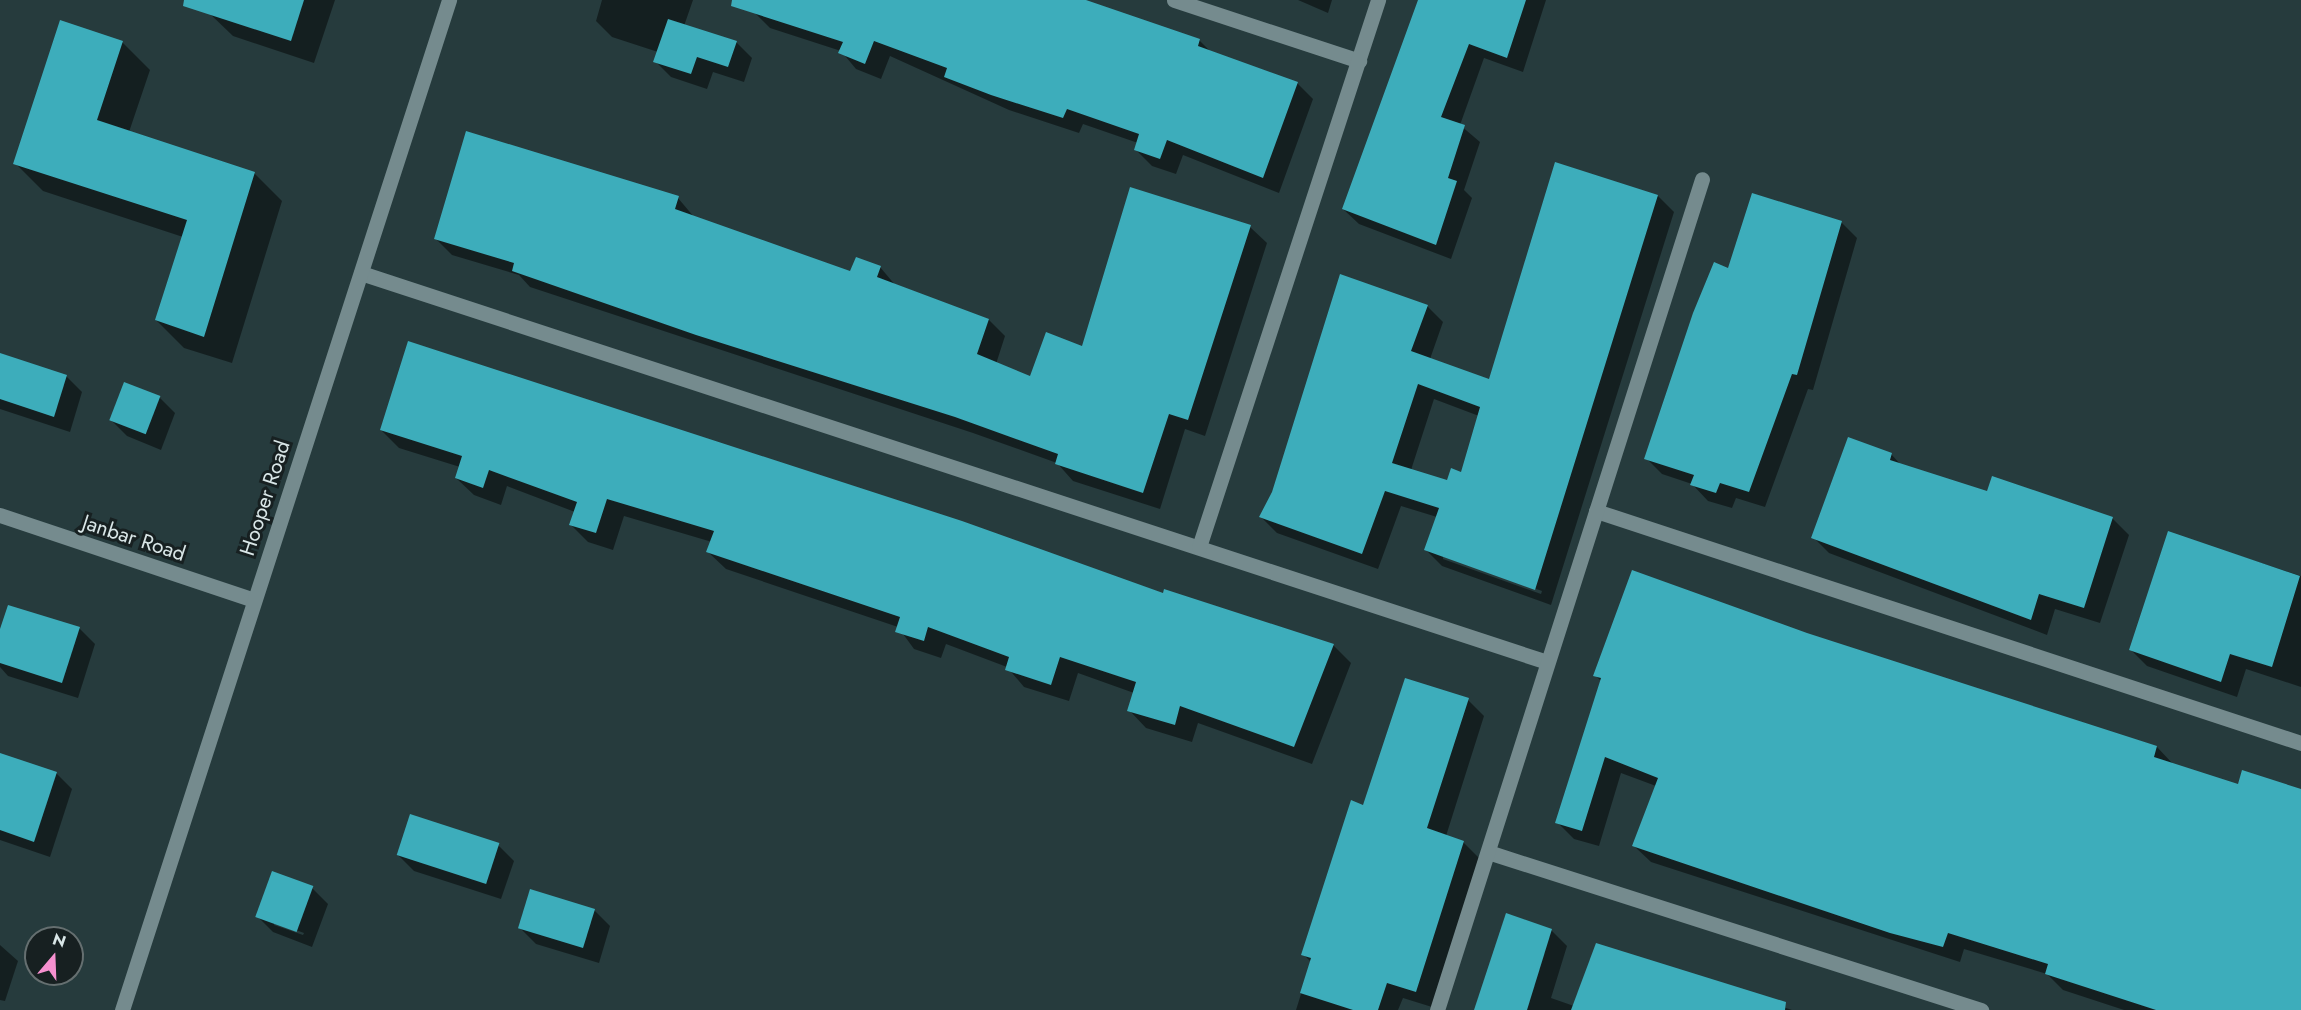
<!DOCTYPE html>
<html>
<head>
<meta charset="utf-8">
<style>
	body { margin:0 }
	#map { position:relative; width:2301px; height:1010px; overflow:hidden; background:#263b3d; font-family:Jost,sans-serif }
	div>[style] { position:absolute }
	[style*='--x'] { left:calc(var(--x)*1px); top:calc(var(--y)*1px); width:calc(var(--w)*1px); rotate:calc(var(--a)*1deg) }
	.shadow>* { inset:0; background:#0007 }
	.building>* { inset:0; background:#3dadbb; transform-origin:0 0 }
	.minor>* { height:15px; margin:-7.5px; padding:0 7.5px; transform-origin:7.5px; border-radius:7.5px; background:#758b8e }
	span { translate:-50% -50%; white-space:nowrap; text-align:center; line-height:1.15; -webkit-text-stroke:6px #172021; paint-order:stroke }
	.street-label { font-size:21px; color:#d9e6e7 }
	.north { position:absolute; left:24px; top:926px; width:60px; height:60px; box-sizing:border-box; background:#172021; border:2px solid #656f70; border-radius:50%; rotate:19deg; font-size:16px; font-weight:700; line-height:24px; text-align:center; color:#d9e6e7 }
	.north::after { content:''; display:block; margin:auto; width:21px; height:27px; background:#f690cf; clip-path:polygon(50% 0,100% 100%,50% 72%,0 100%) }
</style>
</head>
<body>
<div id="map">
	<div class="shadow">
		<div style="clip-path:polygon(214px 0,335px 0,314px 63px,233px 36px,209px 13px)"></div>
		<div style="clip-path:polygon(602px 0,693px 0,684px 26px,736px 42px,752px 58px,744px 82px,713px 72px,707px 89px,671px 77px,655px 61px,658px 52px,612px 37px,596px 21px)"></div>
		<div style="clip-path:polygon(757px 0,1062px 0,1199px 40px,1212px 53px,1297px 83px,1313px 99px,1279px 193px,1183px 155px,1176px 174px,1152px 166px,1136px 150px,1138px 143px,1083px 124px,1079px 133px,1009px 110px,890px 56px,881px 79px,856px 69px,841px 51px,770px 28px,754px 12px)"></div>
		<div style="clip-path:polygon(1298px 0,1332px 0,1328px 13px)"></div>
		<div style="clip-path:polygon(1420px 0,1546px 0,1523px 72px,1484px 58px,1460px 125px,1480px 142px,1464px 190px,1472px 198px,1451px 259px,1359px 224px,1343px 209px)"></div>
		<div style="clip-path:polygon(122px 42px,150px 70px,129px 132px,254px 173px,282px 201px,232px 363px,184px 348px,156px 320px,183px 237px,43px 191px,15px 163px)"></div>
		<div style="clip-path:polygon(evenodd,1658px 196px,1674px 212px,1551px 605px,1442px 566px,1426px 550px,1437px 517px,1401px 506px,1378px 569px,1277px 533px,1261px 517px,1427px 306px,1443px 322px,1430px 359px,1490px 381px,1658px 196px,1434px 399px,1479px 416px,1462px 474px,1448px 482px,1411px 470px,1434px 399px,1658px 196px,1443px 555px,1542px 591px,1541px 594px,1443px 559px,1443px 555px)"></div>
		<div style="clip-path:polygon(678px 198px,694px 217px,851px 273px,880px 267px,896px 286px,989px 320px,1005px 336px,996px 364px,1031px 378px,1083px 348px,1250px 227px,1267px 243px,1205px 436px,1185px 429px,1160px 509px,1073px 481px,1057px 463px,973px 433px,530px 287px,519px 275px,452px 255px,436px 239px)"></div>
		<div style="clip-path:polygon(1841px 222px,1857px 238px,1813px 390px,1808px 389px,1765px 507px,1736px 498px,1732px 508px,1708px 501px,1692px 484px,1662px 474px,1646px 458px)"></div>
		<div style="clip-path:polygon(0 354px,66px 376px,82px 392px,70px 432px,0 409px)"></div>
		<div style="clip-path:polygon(159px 397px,175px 413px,161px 450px,127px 436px,111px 420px)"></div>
		<div style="clip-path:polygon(381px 430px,1164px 595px,1333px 645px,1351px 663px,1312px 764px,1198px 723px,1192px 742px,1146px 728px,1129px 710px,1134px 693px,1078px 673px,1069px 701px,1024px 687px,1007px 667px,946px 644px,941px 658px,914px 649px,898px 627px,726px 569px,708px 552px,712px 542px,624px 516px,613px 550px,588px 542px,571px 525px,575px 512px,507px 486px,501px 505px,474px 495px,456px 478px,460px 467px,399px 448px)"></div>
		<div style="clip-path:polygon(1891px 454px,1902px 466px,1988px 493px,1993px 478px,2113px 519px,2129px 535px,2100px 623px,2055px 609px,2047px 635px,1829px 553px,1813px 537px)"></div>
		<div style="clip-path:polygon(2169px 533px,2301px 576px,2301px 687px,2246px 669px,2237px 697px,2147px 666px,2131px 650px)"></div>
		<div style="clip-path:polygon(79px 628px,95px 644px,78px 698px,8px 676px,0 667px,0 635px)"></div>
		<div style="clip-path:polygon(1807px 635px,2157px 747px,2173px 764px,2239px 786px,2301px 790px,2301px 1010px,2124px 1010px,2063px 990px,2047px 974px,1964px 949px,1960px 962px,1651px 862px,1634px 846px,1656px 786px,1621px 773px,1599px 846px,1574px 839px,1557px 822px,1601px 681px,1595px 675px)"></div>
		<div style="clip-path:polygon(1468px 700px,1484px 716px,1446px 836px,1463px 842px,1479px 858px,1432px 1007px,1403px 998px,1398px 1010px,1296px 1010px,1311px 962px,1303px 954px,1364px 807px)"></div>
		<div style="clip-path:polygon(0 766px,56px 773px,72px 789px,50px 857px,0 840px)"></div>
		<div style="clip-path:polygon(498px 845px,514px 861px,501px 899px,414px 871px,398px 855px)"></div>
		<div style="clip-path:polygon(evenodd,312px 888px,328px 904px,312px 947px,273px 932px,257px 916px,312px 888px,274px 922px,304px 933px,303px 935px,274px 925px,274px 922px)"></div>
		<div style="clip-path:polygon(594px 910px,610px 926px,599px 963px,536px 944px,520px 928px)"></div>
		<div style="clip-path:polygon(1551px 930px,1567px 946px,1551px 998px,1574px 1006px,1597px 945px,1792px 1010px,1477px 1010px)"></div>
		<div style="clip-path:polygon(0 945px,18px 961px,5px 1001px,0 1000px)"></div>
	</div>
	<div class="building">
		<div style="clip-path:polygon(184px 0,304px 0,291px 41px,183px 6px)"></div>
		<div style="clip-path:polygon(732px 0,1086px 0,1200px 39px,1198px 46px,1298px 82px,1263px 178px,1167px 140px,1160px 159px,1134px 150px,1139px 134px,1067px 109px,1063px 118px,991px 95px,944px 77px,947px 68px,874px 41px,865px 64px,838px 53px,843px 42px,731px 6px)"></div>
		<div style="clip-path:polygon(1418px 0,1526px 0,1507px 58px,1469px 44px,1441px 117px,1465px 125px,1448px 178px,1457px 181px,1436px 245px,1342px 209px)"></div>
		<div style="clip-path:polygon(668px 19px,737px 41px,728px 67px,697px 57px,691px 74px,653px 62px)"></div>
		<div style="clip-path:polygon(60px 20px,123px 41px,97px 120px,255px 172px,204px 337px,155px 320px,187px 220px,13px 164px)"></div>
		<div style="clip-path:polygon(466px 131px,679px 196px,675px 209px,850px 271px,856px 257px,881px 266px,877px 277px,989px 319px,977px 354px,1030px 376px,1046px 332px,1082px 346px,1130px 187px,1251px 225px,1188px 420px,1169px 414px,1143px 493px,1055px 464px,1058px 454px,955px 417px,696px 335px,512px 271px,514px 263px,434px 239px)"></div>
		<div style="clip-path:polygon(evenodd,1555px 162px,1658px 195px,1535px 590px,1424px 550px,1439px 508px,1385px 491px,1362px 554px,1259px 517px,1272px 492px,1340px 274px,1428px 305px,1411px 351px,1489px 379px,1555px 162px,1418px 384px,1480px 407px,1461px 472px,1451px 468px,1447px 480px,1392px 463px,1418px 384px)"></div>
		<div style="clip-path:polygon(1752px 193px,1842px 221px,1797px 375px,1792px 374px,1749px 492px,1720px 483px,1716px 493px,1690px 485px,1694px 475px,1644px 459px,1693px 313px,1714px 262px,1728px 268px)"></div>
		<div style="clip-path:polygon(408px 341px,962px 521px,1163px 593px,1164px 589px,1334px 644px,1294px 747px,1180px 706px,1175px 725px,1127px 711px,1136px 682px,1060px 657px,1051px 685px,1005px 670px,1009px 657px,928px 627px,924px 641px,895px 632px,900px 617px,706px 552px,714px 531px,607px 499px,596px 533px,569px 525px,577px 502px,489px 470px,483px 488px,455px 478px,462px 456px,380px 430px)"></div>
		<div style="clip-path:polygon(0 353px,67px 375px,54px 417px,0 399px)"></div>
		<div style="left:124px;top:382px;width:39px;height:41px;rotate:21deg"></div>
		<div style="clip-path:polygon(1848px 437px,1892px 453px,1890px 460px,1987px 491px,1992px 476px,2113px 517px,2084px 608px,2039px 594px,2031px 620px,1811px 538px)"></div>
		<div style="clip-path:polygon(2168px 531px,2300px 576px,2272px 667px,2230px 654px,2221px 682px,2129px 650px)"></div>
		<div style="clip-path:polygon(1632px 570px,1807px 633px,2157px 746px,2154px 757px,2238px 784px,2242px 770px,2301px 789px,2301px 1010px,2156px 1010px,2045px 974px,2048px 964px,1948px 933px,1943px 947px,1890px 933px,1632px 846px,1658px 778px,1605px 757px,1582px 831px,1555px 823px,1601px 678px,1593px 676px)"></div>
		<div style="clip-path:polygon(8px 605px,80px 627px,62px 683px,0 663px,0 629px)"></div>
		<div style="clip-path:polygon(1405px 678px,1469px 698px,1427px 828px,1464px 841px,1416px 992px,1387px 983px,1378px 1010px,1353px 1010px,1300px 993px,1311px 958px,1301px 955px,1351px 800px,1363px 805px)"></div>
		<div style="clip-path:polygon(0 753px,57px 772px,34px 842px,0 830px)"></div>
		<div style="left:410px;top:814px;width:94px;height:43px;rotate:18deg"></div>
		<div style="left:272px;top:871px;width:44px;height:49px;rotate:20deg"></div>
		<div style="left:530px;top:889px;width:68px;height:41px;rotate:17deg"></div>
		<div style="clip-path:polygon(1506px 913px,1552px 929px,1527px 1010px,1474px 1010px)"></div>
		<div style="clip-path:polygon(1596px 943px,1786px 1002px,1785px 1010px,1571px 1010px)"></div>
	</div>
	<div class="minor">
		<div style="--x:1174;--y:0;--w:195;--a:18.2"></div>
		<div style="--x:361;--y:273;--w:1248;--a:18.16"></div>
		<div style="--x:1596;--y:511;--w:742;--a:18.22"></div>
		<div style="--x:0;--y:515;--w:268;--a:18.5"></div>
		<div style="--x:1199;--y:547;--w:576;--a:-71.88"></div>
		<div style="--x:1488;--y:852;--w:518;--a:17.77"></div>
		<div style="--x:122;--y:1010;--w:1062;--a:-72.06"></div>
		<div style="--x:1437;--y:1010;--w:872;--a:-72.31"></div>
	</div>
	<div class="street-label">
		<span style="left:265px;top:498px;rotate:-72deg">Hooper Road</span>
		<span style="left:134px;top:538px;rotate:18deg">Janbar Road</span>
	</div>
	<div class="north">N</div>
</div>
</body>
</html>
